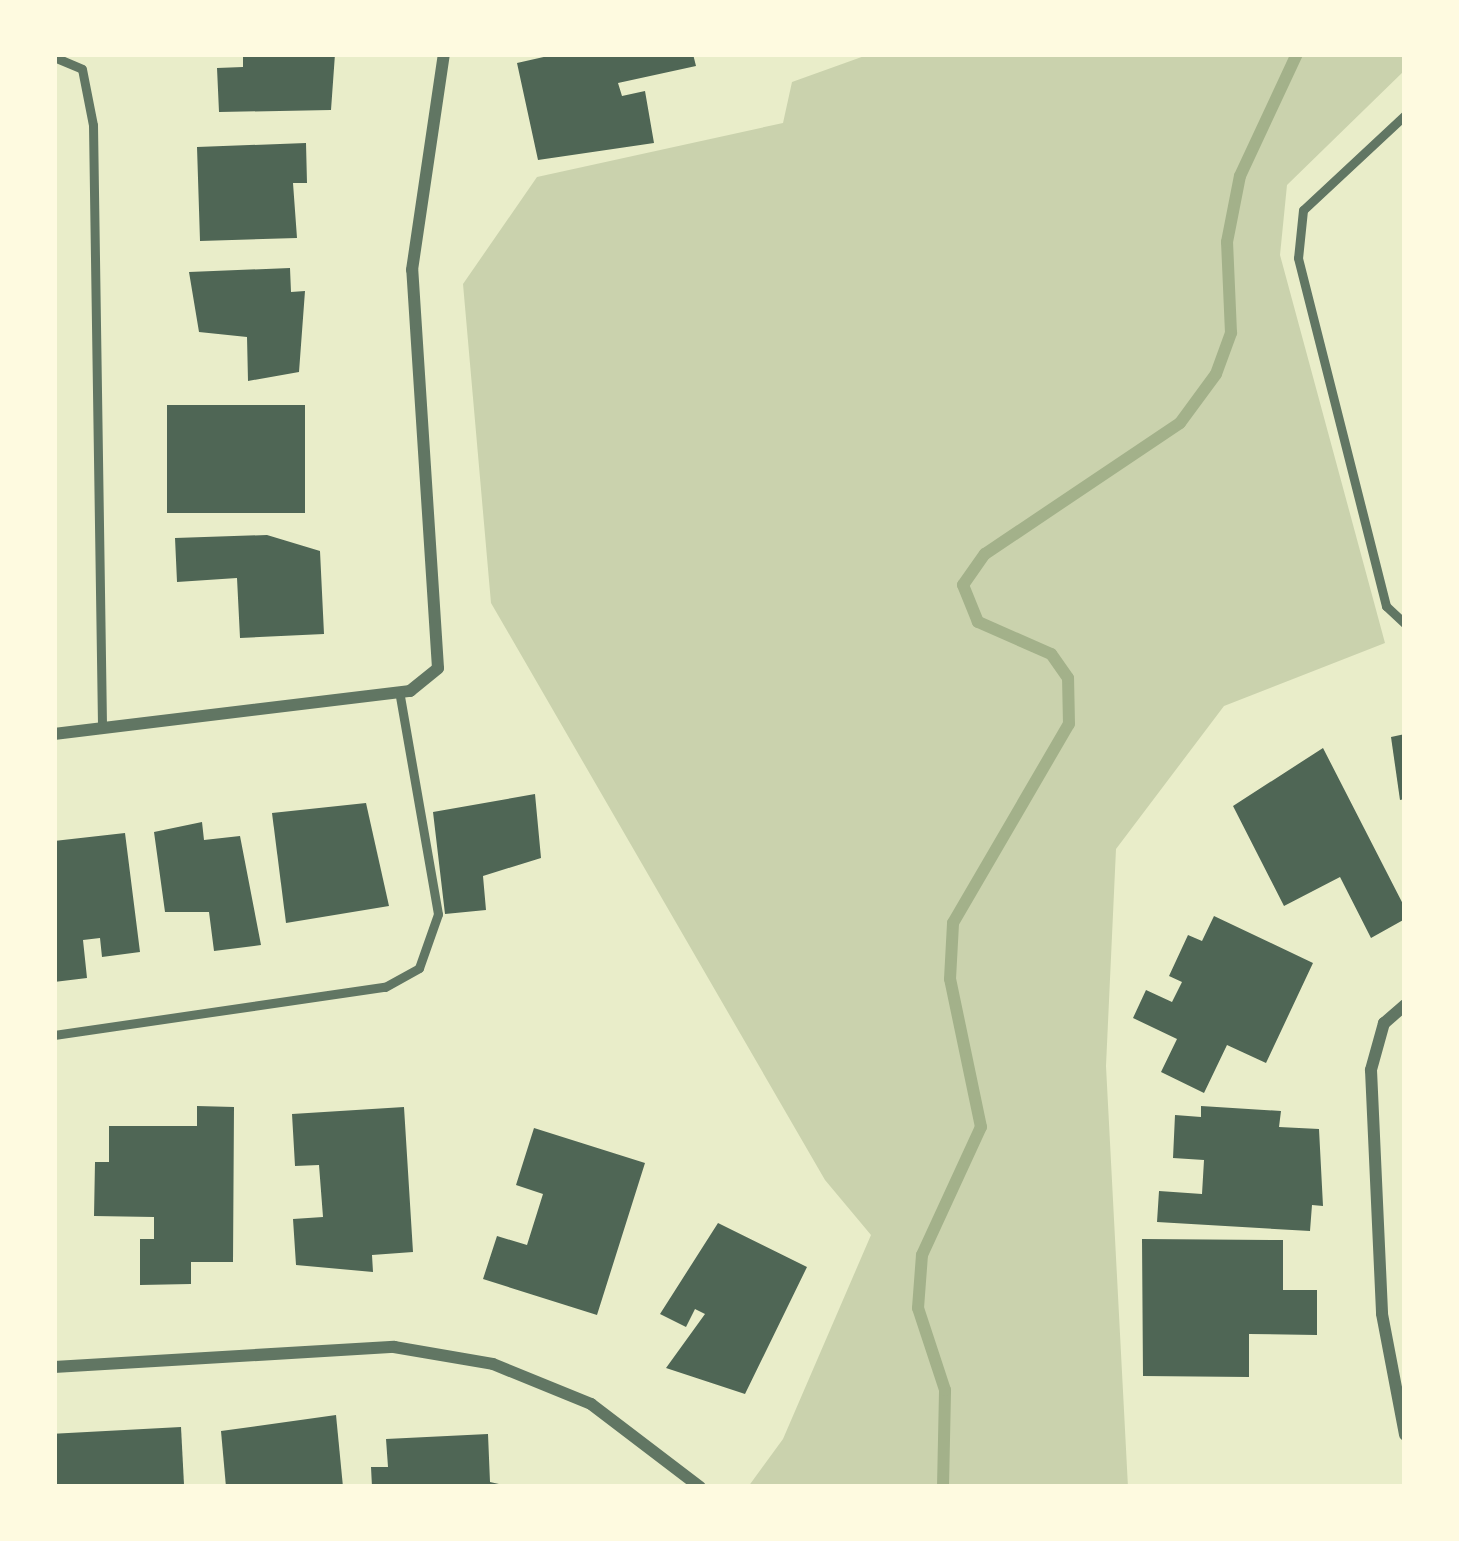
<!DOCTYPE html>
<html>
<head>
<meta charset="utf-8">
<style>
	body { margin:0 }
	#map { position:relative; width:1459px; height:1541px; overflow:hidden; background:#e9edc9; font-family:Manrope,sans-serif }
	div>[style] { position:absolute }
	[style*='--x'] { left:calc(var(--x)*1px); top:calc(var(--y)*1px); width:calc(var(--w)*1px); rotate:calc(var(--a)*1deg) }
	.green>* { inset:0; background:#cad2ad }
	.stream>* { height:12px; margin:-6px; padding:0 6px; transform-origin:6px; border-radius:6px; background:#a3b18a }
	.building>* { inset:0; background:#4f6655; transform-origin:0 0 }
	.service>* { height:9px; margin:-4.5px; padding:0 4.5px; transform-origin:4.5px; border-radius:4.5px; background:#617663 }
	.minor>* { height:12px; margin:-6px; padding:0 6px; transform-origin:6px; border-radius:6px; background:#617663 }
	span { translate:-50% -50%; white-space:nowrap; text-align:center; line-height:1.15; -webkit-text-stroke:9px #fefae0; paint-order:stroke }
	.frame { position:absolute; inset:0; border:57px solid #fefae0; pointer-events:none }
</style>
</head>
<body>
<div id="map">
	<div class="green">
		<div style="clip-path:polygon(870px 54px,1405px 54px,1405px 70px,1287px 185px,1280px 255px,1385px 643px,1224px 706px,1116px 849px,1106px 1066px,1128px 1487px,748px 1487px,783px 1439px,871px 1235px,825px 1180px,491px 603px,463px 284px,537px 177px,783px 123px,792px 82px)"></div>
	</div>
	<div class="stream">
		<div style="--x:943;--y:1487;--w:97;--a:-88.8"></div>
		<div style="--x:945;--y:1390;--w:86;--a:-108.2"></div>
		<div style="--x:918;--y:1308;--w:53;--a:-85.7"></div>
		<div style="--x:922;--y:1255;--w:141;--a:-65.3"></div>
		<div style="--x:981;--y:1127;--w:151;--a:-101.8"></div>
		<div style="--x:950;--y:979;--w:56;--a:-86.9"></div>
		<div style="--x:953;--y:923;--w:230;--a:-59.8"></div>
		<div style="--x:1069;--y:724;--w:46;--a:-91.2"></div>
		<div style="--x:1068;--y:678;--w:29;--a:-125"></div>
		<div style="--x:1051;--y:654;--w:80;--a:-156.3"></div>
		<div style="--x:978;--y:622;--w:40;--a:-112"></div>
		<div style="--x:963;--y:585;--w:38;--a:-55"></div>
		<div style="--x:985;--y:554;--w:235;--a:-33.9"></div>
		<div style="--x:1180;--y:423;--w:61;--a:-53.7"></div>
		<div style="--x:1216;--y:374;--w:44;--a:-69.9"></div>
		<div style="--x:1231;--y:333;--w:91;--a:-92.5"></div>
		<div style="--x:1227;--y:242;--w:67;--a:-78.9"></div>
		<div style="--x:1240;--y:176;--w:135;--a:-65"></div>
	</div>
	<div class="building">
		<div style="clip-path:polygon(243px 54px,335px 54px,331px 110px,219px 112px,217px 68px,243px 67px)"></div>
		<div style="clip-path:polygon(557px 54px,693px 54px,696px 66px,618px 83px,622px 96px,645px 91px,654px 143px,538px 160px,517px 63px)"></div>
		<div style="clip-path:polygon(306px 143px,307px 183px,293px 183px,297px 238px,200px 241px,197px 147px)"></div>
		<div style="clip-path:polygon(290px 268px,291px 292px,305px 291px,299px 372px,248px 381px,247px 337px,199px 332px,189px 272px)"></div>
		<div style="left:167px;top:405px;width:138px;height:108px"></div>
		<div style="clip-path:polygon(267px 535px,320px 551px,324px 634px,240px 638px,237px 578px,177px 582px,175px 538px)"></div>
		<div style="clip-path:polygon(1405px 734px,1405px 799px,1400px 800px,1391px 737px)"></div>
		<div style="clip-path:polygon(1323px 748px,1405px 908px,1405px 919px,1371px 938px,1340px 877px,1284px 906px,1233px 806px)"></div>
		<div style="clip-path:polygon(535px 794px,541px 858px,483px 876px,486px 910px,445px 914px,433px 812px)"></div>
		<div style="clip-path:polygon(366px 803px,389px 906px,286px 923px,272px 813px)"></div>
		<div style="clip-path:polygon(202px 822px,204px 840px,240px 836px,261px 945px,214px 951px,209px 912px,165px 912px,154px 832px)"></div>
		<div style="clip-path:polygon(125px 833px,140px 952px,102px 957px,100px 938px,83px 940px,87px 978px,54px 982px,54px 841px)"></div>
		<div style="clip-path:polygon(1214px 916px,1313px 963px,1266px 1063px,1227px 1045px,1204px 1093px,1161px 1072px,1177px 1039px,1133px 1018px,1146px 990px,1172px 1002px,1182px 982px,1169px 976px,1188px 935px,1202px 941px)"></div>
		<div style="clip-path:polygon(197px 1106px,234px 1107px,233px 1262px,191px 1262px,191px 1284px,140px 1285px,140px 1239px,154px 1239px,154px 1217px,94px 1216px,95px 1162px,109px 1162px,109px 1126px,197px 1126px)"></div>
		<div style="clip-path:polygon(1201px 1106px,1281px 1111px,1279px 1127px,1319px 1129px,1323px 1206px,1312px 1205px,1310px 1231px,1157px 1222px,1159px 1191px,1202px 1194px,1204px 1160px,1173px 1158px,1175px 1115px,1201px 1117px)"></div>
		<div style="clip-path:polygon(404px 1107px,413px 1252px,372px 1255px,373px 1272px,296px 1265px,293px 1219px,323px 1217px,319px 1165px,295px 1166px,292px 1114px)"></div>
		<div style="clip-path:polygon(534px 1128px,645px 1163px,597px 1315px,483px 1279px,497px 1236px,527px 1245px,543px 1194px,516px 1185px)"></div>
		<div style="clip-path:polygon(718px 1223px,807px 1267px,745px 1394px,666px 1368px,705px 1314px,695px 1309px,686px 1327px,660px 1314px)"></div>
		<div style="clip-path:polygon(1142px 1239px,1283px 1240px,1283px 1290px,1317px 1290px,1317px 1335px,1249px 1334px,1249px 1377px,1143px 1376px)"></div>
		<div style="clip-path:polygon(336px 1415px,343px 1487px,226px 1487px,221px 1431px)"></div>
		<div style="left:181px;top:1427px;width:60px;height:127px;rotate:87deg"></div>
		<div style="clip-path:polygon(488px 1434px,490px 1482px,512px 1487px,372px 1487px,371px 1467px,388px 1467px,386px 1439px)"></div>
	</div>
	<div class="service">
		<div style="--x:54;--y:57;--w:30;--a:23"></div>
		<div style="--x:82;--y:69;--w:57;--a:78.9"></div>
		<div style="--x:93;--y:125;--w:602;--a:89.14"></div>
		<div style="--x:1405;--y:115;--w:139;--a:137"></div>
		<div style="--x:1303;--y:210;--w:48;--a:95.9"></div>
		<div style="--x:1298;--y:258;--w:359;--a:75.8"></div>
		<div style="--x:1386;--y:606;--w:26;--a:43"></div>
		<div style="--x:54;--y:1035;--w:334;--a:-8.3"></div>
		<div style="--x:385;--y:987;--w:39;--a:-29"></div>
		<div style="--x:419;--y:968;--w:57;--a:-70.6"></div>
		<div style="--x:438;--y:914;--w:226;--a:-99.9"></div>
	</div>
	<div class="minor">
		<div style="--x:54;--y:734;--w:359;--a:-6.9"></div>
		<div style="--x:410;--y:691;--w:36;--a:-39"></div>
		<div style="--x:438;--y:668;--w:399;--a:-93.7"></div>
		<div style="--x:412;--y:270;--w:218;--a:-81.6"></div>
		<div style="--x:1405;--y:1005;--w:28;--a:139"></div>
		<div style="--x:1384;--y:1023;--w:49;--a:105.5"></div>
		<div style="--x:1371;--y:1070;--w:244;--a:87.4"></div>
		<div style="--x:1382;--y:1314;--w:123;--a:79.2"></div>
		<div style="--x:54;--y:1367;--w:341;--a:-3.4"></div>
		<div style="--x:394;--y:1347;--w:100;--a:9.7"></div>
		<div style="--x:493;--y:1364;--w:106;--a:22.2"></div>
		<div style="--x:591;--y:1404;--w:137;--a:37.3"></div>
	</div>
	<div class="frame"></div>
</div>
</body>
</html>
